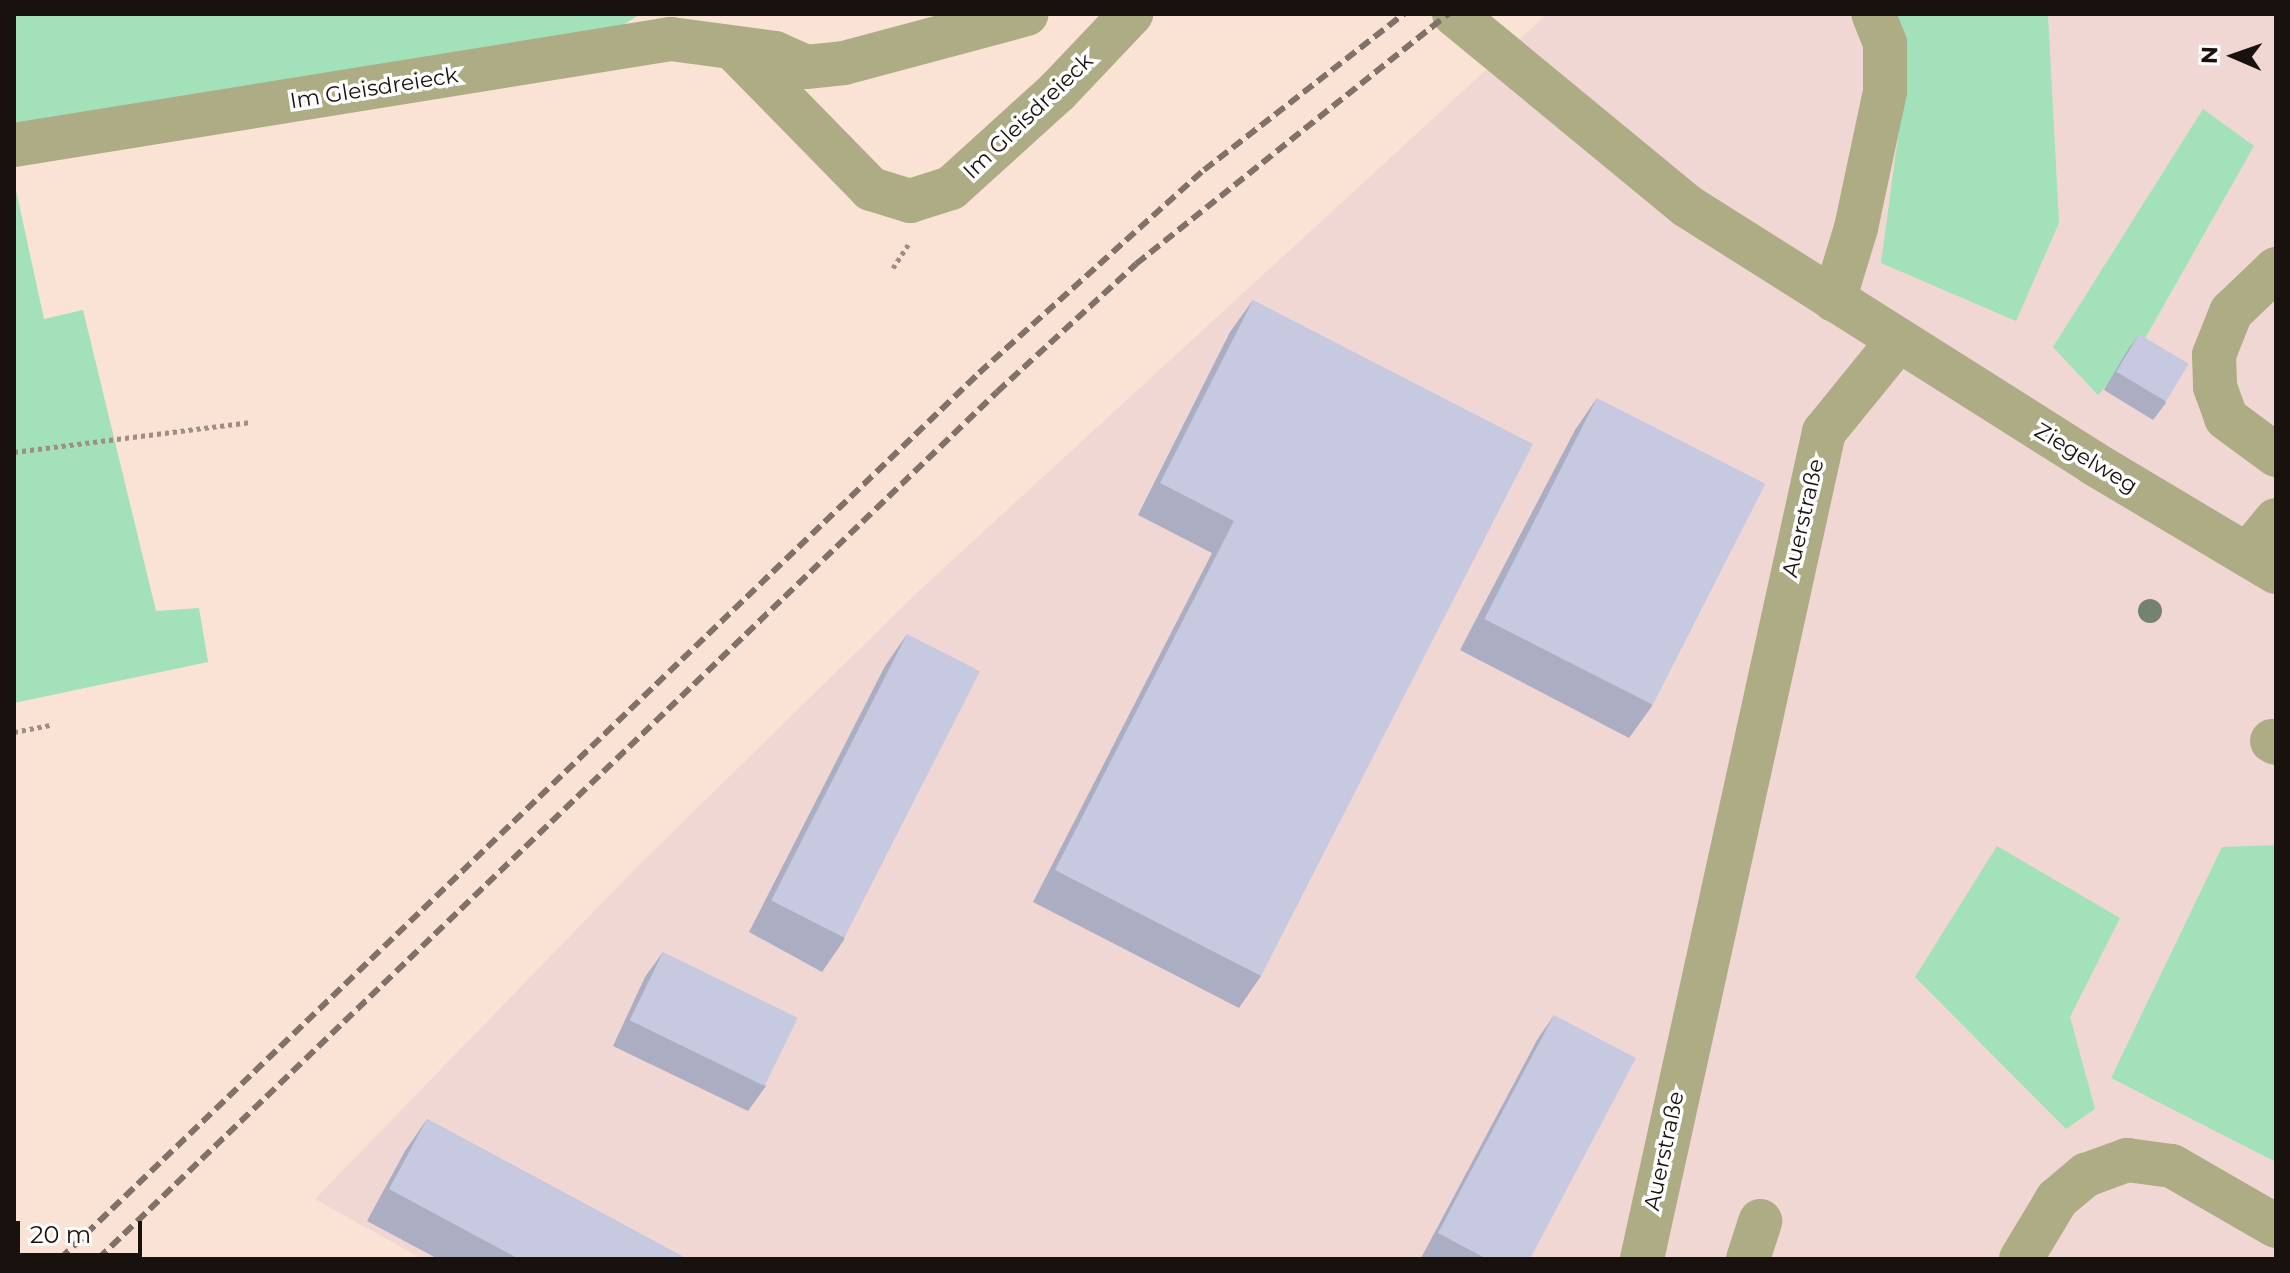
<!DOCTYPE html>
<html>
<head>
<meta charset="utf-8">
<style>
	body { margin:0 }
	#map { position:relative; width:2290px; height:1273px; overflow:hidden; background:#fae2d4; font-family:Montserrat,sans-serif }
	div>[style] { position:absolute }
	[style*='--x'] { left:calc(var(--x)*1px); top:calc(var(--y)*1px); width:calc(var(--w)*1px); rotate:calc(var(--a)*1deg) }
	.industrial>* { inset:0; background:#f1d7d3 }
	.green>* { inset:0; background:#a2e1b9 }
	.path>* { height:5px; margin-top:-2.5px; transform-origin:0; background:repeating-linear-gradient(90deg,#9f8e84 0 4px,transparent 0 8px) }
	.minor>* { height:44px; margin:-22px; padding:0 22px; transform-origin:22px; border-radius:22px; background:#adac85 }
	.rail>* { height:6px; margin-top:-3px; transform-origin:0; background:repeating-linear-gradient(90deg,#817169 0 12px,transparent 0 18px) }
	.trees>* { width:24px; height:24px; margin:-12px; border-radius:50%; background:#768270 }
	.wall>* { inset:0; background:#abadc2 }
	.building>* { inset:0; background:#c7c9e1; transform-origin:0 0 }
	span { translate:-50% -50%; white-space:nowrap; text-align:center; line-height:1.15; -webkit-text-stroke:7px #fff; paint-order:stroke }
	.street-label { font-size:22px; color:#19110d }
	.frame { position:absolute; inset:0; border:16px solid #19110d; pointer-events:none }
	.north { position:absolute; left:2194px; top:16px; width:80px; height:80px; -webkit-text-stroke:6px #fff; paint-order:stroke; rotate:272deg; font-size:22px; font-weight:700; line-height:32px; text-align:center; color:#19110d }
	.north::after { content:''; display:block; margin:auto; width:28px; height:36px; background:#19110d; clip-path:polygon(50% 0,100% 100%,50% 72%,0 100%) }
	.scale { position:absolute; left:16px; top:1221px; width:126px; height:36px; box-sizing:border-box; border:4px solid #19110d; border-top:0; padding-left:10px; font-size:24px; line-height:28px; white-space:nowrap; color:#19110d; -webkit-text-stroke:6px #fff; paint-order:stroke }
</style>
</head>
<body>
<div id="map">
	<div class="industrial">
		<div style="clip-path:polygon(1547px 14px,2276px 14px,2276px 1259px,422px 1259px,315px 1199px,638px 866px,922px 588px)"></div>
	</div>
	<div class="green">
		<div style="clip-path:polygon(14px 14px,656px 14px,639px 15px,574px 55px,14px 145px)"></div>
		<div style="clip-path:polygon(1890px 14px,2048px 14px,2059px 223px,2016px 321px,1881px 263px,1904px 93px)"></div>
		<div style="clip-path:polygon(2203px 109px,2254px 146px,2135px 356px,2098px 395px,2053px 347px)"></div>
		<div style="clip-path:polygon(16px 190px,44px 319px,83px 310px,156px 611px,199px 608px,208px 662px,14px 703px)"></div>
		<div style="clip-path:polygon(2276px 845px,2276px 1162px,2111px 1078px,2222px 847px)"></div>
		<div style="clip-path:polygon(1997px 846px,2120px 918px,2070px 1017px,2095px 1109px,2066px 1129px,1915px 977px)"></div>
	</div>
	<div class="path">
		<div style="--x:893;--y:268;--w:31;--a:-57"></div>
		<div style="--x:14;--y:452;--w:239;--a:-7.2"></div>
		<div style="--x:14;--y:732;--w:38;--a:-11"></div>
	</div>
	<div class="minor">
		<div style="--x:1454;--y:14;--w:302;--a:39.5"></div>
		<div style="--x:1687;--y:206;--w:481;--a:32.3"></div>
		<div style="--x:2093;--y:463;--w:213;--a:30.8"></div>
		<div style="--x:734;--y:49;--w:196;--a:45.6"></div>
		<div style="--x:871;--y:189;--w:41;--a:17.1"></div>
		<div style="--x:910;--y:201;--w:43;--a:-17.6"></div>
		<div style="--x:951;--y:188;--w:143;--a:-42.2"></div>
		<div style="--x:1057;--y:92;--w:108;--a:-46.5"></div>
		<div style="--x:14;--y:145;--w:665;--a:-9.17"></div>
		<div style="--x:671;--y:39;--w:105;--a:7.7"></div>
		<div style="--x:775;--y:53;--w:34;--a:24"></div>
		<div style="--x:806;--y:67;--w:38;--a:-6"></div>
		<div style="--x:844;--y:63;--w:189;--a:-15"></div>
		<div style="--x:2276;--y:269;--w:62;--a:136.3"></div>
		<div style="--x:2231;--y:312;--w:46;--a:111.6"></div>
		<div style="--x:2214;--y:355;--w:32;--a:88"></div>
		<div style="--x:2215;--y:387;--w:33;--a:70"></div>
		<div style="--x:2226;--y:418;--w:62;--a:36.5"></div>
		<div style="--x:1834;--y:300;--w:75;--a:-73"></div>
		<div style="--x:1856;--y:228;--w:140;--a:-78"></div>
		<div style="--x:1885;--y:91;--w:48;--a:-90"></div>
		<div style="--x:1885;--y:43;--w:31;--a:-112"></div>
		<div style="--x:2248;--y:554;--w:44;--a:-50.5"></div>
		<div style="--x:2272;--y:741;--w:4;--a:27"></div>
		<div style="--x:1642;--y:1259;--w:847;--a:-77.59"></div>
		<div style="--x:1824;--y:432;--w:117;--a:-50.9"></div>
		<div style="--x:1748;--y:1259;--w:40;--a:-72"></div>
		<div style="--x:2021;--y:1259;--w:70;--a:-59"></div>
		<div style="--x:2057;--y:1199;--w:38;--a:-40"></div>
		<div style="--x:2086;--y:1175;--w:44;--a:-20.1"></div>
		<div style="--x:2127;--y:1160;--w:45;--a:7.6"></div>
		<div style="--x:2172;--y:1166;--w:120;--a:30"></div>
	</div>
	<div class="rail">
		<div style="--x:60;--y:1259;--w:1277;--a:-43.95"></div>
		<div style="--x:979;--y:373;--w:303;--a:-42.1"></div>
		<div style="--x:1204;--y:170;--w:254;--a:-38"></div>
		<div style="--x:98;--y:1259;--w:1249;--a:-43.96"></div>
		<div style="--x:997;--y:392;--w:189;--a:-42.6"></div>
		<div style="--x:1136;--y:264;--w:400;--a:-38.7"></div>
	</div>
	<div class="trees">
		<div style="left:2150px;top:611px"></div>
	</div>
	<div class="wall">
		<div style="clip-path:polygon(1253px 300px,1261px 976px,1239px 1008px,1033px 902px,1212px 553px,1138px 515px,1230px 332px)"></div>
		<div style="clip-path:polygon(2139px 334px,2166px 403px,2153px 420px,2104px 390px,2127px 351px)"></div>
		<div style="clip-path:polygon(1597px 398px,1652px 706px,1629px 738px,1460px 650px,1575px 430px)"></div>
		<div style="clip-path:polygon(907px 634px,844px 940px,822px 972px,749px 932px,885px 666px)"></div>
		<div style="clip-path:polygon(663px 952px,766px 1086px,748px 1111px,613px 1046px,645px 977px)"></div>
		<div style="clip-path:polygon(1554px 1015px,1530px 1259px,1421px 1258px,1537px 1040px)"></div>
		<div style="clip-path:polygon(427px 1119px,687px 1259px,438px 1259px,367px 1221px,405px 1151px)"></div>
	</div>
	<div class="building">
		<div style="clip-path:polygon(1253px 300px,1533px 444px,1261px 976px,1055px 870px,1234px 521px,1160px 483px)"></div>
		<div style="left:2139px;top:334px;width:58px;height:44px;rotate:31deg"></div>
		<div style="left:1597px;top:398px;width:189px;height:248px;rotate:27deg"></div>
		<div style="left:907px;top:634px;width:82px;height:299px;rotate:27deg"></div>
		<div style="left:663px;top:952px;width:150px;height:76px;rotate:26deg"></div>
		<div style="clip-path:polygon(1554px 1015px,1636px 1058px,1530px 1259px,1487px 1259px,1438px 1233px)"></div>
		<div style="clip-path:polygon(427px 1119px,687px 1259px,519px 1259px,389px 1189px)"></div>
	</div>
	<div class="street-label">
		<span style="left:374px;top:88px;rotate:-9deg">Im Gleisdreieck</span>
		<span style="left:1028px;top:116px;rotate:-44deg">Im Gleisdreieck</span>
		<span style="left:2086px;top:458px;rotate:31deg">Ziegelweg</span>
		<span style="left:1803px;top:518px;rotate:-77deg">Auerstraße</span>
		<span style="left:1664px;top:1151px;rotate:-78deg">Auerstraße</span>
	</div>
	<div class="frame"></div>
	<div class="north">N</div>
	<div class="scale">20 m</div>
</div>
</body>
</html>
